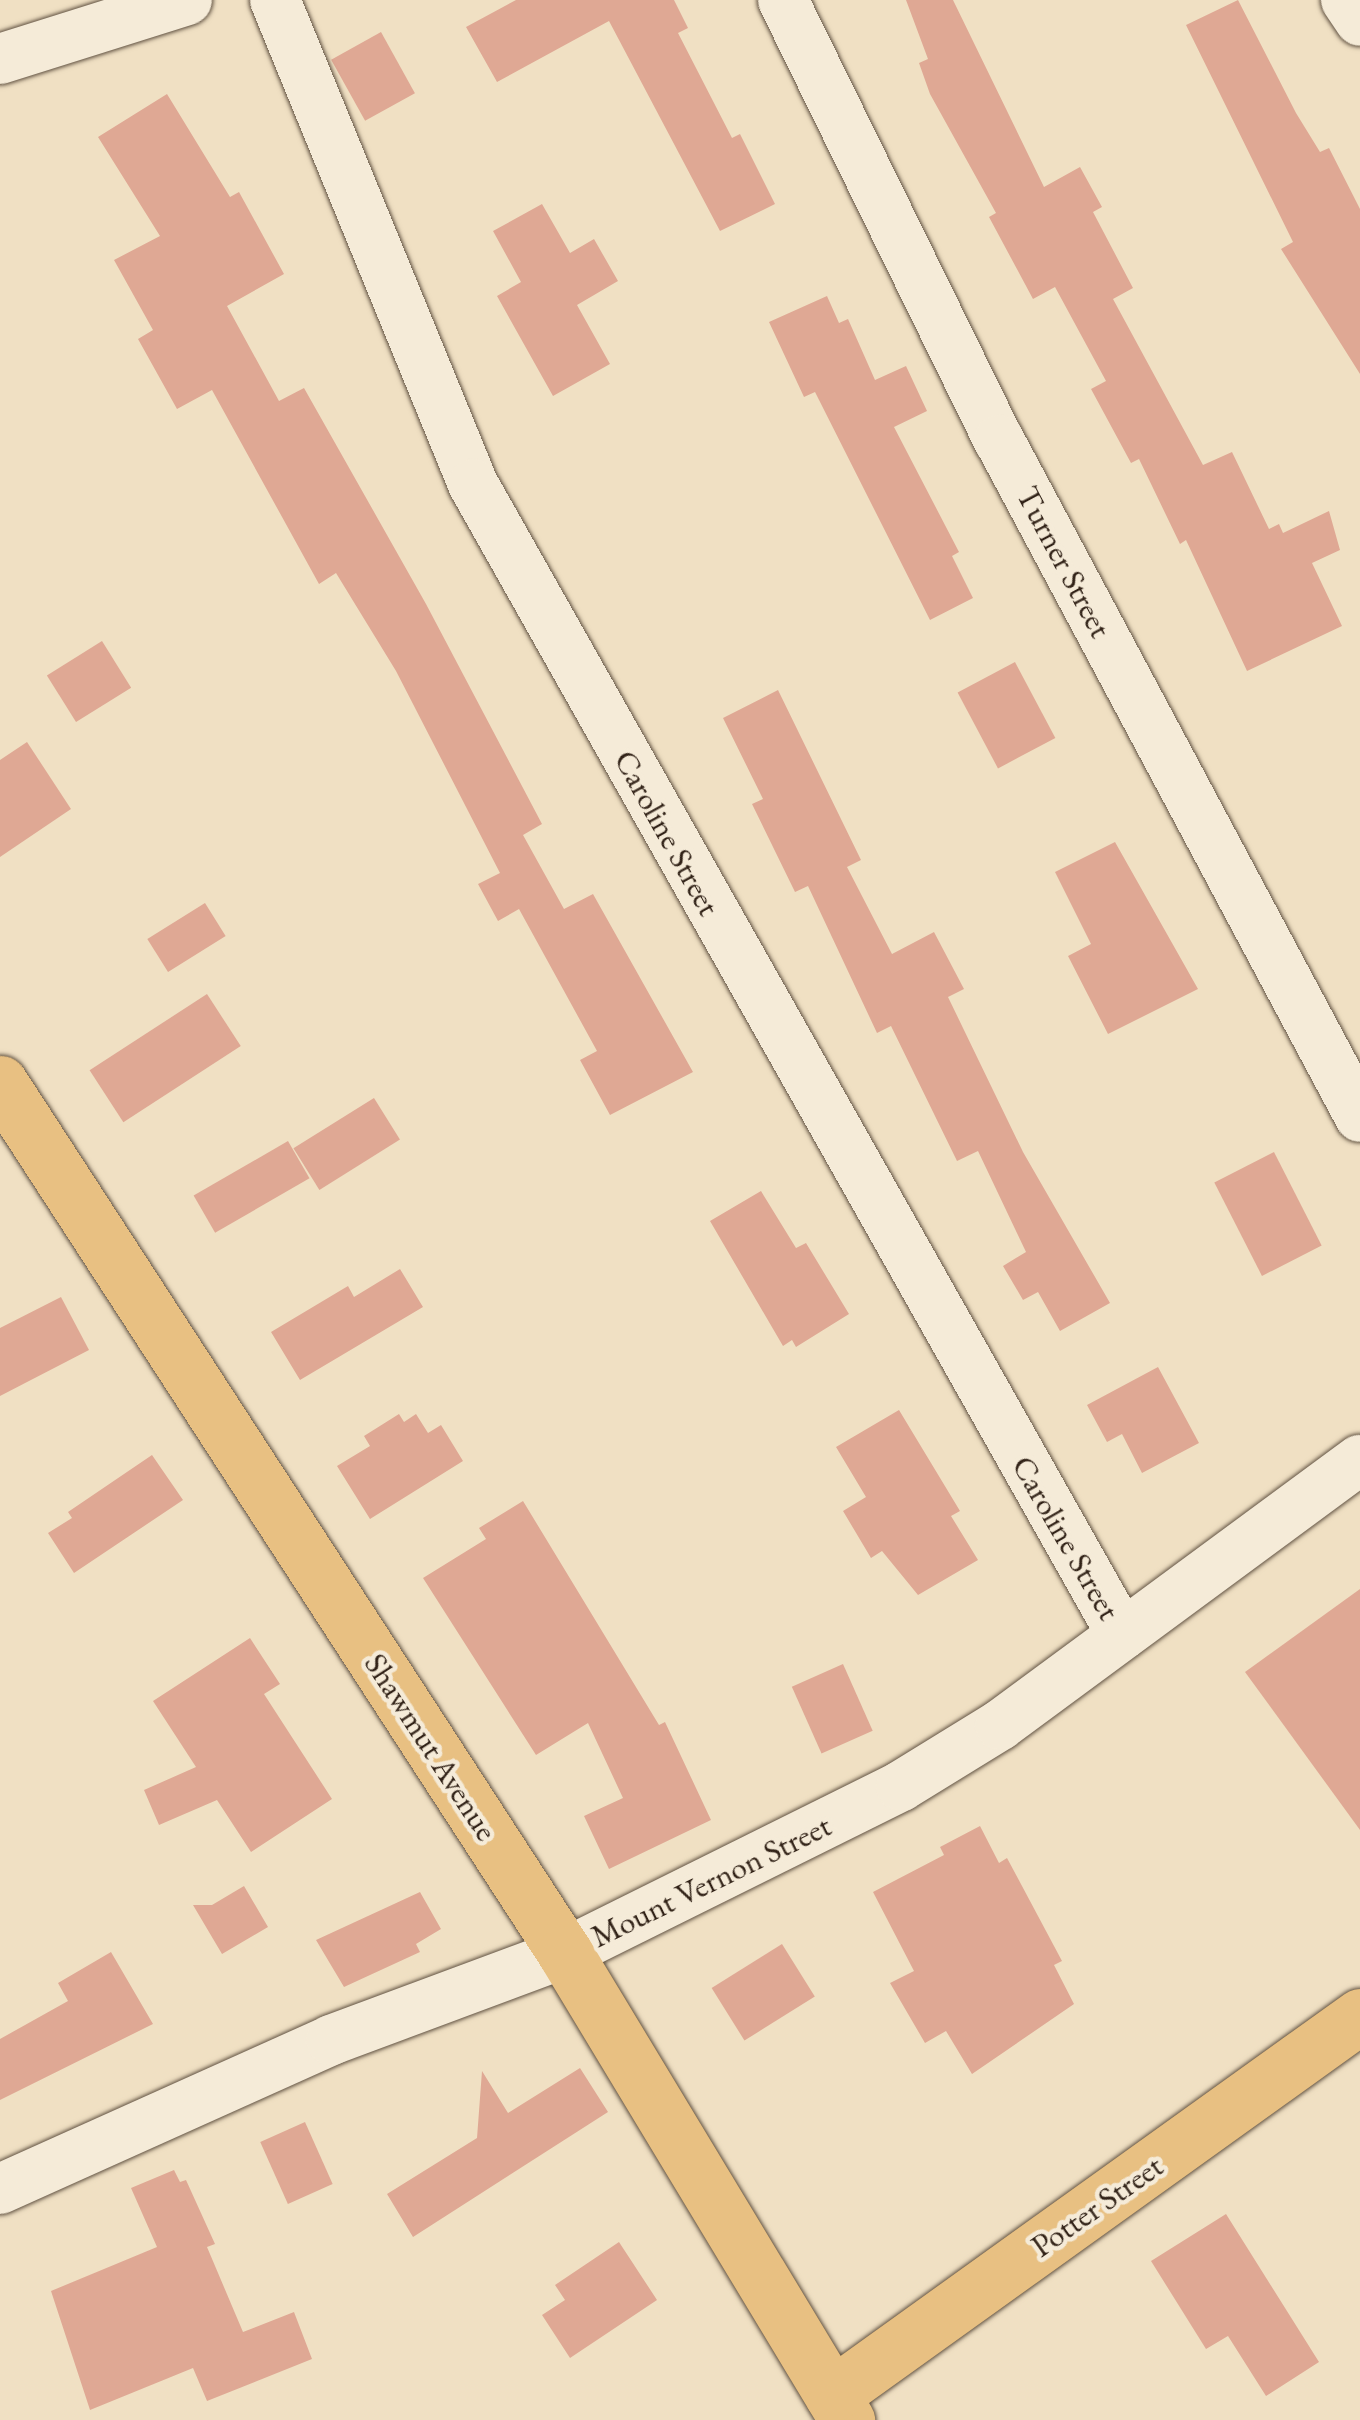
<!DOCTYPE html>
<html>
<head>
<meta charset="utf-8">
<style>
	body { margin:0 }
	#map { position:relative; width:1360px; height:2420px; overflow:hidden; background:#f0e0c3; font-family:"EB Garamond",serif }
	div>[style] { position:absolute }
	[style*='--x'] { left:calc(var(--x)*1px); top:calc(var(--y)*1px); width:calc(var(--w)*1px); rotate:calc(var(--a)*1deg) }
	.building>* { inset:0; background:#dfa894; transform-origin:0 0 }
	.roads { filter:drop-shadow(0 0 2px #615242) drop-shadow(0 0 2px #615242) }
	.minor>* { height:50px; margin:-25px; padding:0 25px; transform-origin:25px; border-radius:25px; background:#f5ebd8 }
	.major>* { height:55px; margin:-27.5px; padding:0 27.5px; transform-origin:27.5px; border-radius:27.5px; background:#e8c082 }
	span { translate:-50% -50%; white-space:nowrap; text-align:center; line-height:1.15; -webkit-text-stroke:9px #f5ebd8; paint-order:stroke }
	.street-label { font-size:32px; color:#312217 }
</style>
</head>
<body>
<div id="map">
	<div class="building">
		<div style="clip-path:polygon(516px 0,674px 0,688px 28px,678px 33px,732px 138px,740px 134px,775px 204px,720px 231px,609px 21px,497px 82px,466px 27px)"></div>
		<div style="clip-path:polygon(906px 0,953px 0,1044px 187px,1080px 167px,1102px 207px,1093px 212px,1133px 288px,1113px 299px,1203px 465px,1232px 452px,1269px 529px,1279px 524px,1283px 533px,1329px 511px,1340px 550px,1312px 563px,1342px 626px,1247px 671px,1186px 540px,1180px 544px,1139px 459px,1131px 463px,1091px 389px,1106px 381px,1055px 287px,1033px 299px,989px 217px,996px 213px,930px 94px,919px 63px,928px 59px)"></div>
		<div style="clip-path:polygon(1238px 0,1296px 113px,1320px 152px,1329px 148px,1360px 209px,1360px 374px,1281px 249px,1293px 242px,1186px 25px)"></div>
		<div style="left:381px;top:32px;width:70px;height:57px;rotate:61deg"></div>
		<div style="clip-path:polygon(167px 94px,230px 197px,239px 192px,284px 274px,227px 306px,279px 401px,304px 388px,426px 604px,542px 824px,523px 835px,564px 909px,593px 894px,693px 1072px,610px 1115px,580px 1060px,597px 1051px,519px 909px,498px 921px,478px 884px,500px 873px,396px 671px,336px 573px,319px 584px,212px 390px,177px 409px,138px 339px,153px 330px,114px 260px,160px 236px,98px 137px)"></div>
		<div style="clip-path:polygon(542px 204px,570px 253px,594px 239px,618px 281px,577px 305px,610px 364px,553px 396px,497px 296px,521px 282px,493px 231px)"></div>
		<div style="clip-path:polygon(827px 296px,839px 323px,848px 319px,875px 380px,906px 366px,927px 411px,894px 427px,959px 552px,952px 556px,973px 598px,930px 620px,815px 392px,804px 397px,769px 322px)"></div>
		<div style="left:102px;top:641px;width:55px;height:65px;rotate:58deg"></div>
		<div style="left:1015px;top:662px;width:86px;height:65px;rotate:62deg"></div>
		<div style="clip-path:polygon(778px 690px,861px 860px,847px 867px,892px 954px,934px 932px,964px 989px,948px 997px,1023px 1152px,1110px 1303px,1060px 1331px,1038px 1292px,1023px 1300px,1003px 1266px,1026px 1252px,978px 1151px,957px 1161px,891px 1026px,877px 1033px,808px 886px,795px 892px,752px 804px,763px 799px,723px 718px)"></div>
		<div style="clip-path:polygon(27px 742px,71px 809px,0 857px,0 760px)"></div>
		<div style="clip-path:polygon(1115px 842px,1198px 989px,1108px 1034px,1068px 956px,1091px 944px,1055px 872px)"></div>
		<div style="left:205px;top:903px;width:39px;height:68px;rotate:58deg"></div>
		<div style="left:207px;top:994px;width:62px;height:140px;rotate:57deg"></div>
		<div style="left:374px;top:1098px;width:49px;height:95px;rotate:58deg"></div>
		<div style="left:288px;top:1141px;width:43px;height:109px;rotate:60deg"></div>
		<div style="left:1274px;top:1152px;width:105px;height:67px;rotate:63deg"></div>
		<div style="clip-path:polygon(761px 1191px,796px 1248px,806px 1243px,849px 1314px,796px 1347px,792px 1340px,783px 1346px,710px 1221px)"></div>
		<div style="clip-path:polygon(400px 1269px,423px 1307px,300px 1380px,271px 1332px,348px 1286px,354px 1297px)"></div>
		<div style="clip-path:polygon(61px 1297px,89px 1350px,0 1396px,0 1328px)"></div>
		<div style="clip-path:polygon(1158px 1367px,1199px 1443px,1142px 1473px,1122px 1434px,1107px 1442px,1087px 1405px)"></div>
		<div style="clip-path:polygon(899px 1410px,960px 1511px,951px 1516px,978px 1560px,918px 1595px,882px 1551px,871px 1558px,843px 1511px,866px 1497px,836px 1447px)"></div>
		<div style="clip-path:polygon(399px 1414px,404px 1422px,416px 1414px,428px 1433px,441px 1425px,463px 1461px,370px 1519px,337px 1466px,370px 1446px,364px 1436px)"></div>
		<div style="clip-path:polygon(152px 1455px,183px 1500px,74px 1573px,48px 1533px,72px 1518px,68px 1512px)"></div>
		<div style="clip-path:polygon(523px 1501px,659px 1725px,665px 1722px,711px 1820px,609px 1869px,584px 1816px,623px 1798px,588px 1723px,536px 1755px,423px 1578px,486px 1539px,479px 1528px)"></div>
		<div style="clip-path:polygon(1360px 1589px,1360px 1830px,1245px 1672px)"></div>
		<div style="clip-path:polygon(250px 1638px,280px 1684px,264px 1694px,332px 1799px,251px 1852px,217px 1800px,159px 1825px,144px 1790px,196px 1767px,153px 1701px)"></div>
		<div style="left:843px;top:1664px;width:73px;height:56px;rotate:66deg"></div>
		<div style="clip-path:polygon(980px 1826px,999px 1863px,1007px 1858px,1062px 1961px,1054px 1965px,1074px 2004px,972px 2074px,946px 2031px,925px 2043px,890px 1983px,914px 1971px,873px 1892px,944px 1855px,940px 1847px)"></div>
		<div style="clip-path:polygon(244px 1886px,268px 1927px,222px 1954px,193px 1905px,212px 1905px)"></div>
		<div style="clip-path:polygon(420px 1892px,441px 1929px,416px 1944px,420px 1952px,344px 1987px,316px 1940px)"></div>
		<div style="left:782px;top:1944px;width:62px;height:83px;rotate:58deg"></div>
		<div style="clip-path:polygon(111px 1952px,153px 2024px,0 2100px,0 2039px,68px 2001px,58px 1983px)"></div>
		<div style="clip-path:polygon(580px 2068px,608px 2112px,413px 2237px,387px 2194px,477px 2138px,482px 2071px,508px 2113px)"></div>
		<div style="left:305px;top:2122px;width:68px;height:49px;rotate:66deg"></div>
		<div style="clip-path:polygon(174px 2170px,180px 2182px,186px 2180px,215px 2244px,207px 2247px,243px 2332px,294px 2312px,312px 2359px,207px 2401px,193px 2368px,90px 2410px,51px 2291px,157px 2247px,131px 2188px)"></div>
		<div style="clip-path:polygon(1226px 2214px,1319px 2362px,1266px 2396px,1228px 2336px,1206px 2349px,1151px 2261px)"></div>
		<div style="clip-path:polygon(619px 2242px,657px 2300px,570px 2358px,542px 2315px,565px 2300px,555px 2285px)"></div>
	</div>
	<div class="roads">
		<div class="minor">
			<div style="--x:275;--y:0;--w:523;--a:67.75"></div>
			<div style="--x:473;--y:484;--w:1321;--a:60.58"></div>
			<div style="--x:783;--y:0;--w:490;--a:63.9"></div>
			<div style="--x:999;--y:440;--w:767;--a:61.93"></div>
			<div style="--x:1346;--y:0;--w:25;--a:56"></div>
			<div style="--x:0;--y:59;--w:196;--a:-17.5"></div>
			<div style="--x:0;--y:2189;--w:363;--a:-24.2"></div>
			<div style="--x:331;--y:2040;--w:250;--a:-20.4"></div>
			<div style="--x:565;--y:1953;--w:375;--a:-26.4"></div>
			<div style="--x:901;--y:1786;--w:116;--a:-31.6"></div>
			<div style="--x:1000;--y:1725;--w:447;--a:-36.4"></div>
		</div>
		<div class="major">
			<div style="--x:0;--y:1083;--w:1037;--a:57"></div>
			<div style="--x:565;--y:1953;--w:546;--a:58.87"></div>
			<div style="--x:832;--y:2395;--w:650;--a:-35.67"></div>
		</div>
	</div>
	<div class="street-label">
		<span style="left:1064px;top:562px;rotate:62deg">Turner Street</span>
		<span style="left:667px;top:833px;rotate:61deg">Caroline Street</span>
		<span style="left:1066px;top:1538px;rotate:60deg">Caroline Street</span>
		<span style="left:431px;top:1747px;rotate:57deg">Shawmut Avenue</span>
		<span style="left:711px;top:1881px;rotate:-26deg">Mount Vernon Street</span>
		<span style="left:1097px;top:2206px;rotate:-35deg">Potter Street</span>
	</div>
</div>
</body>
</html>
